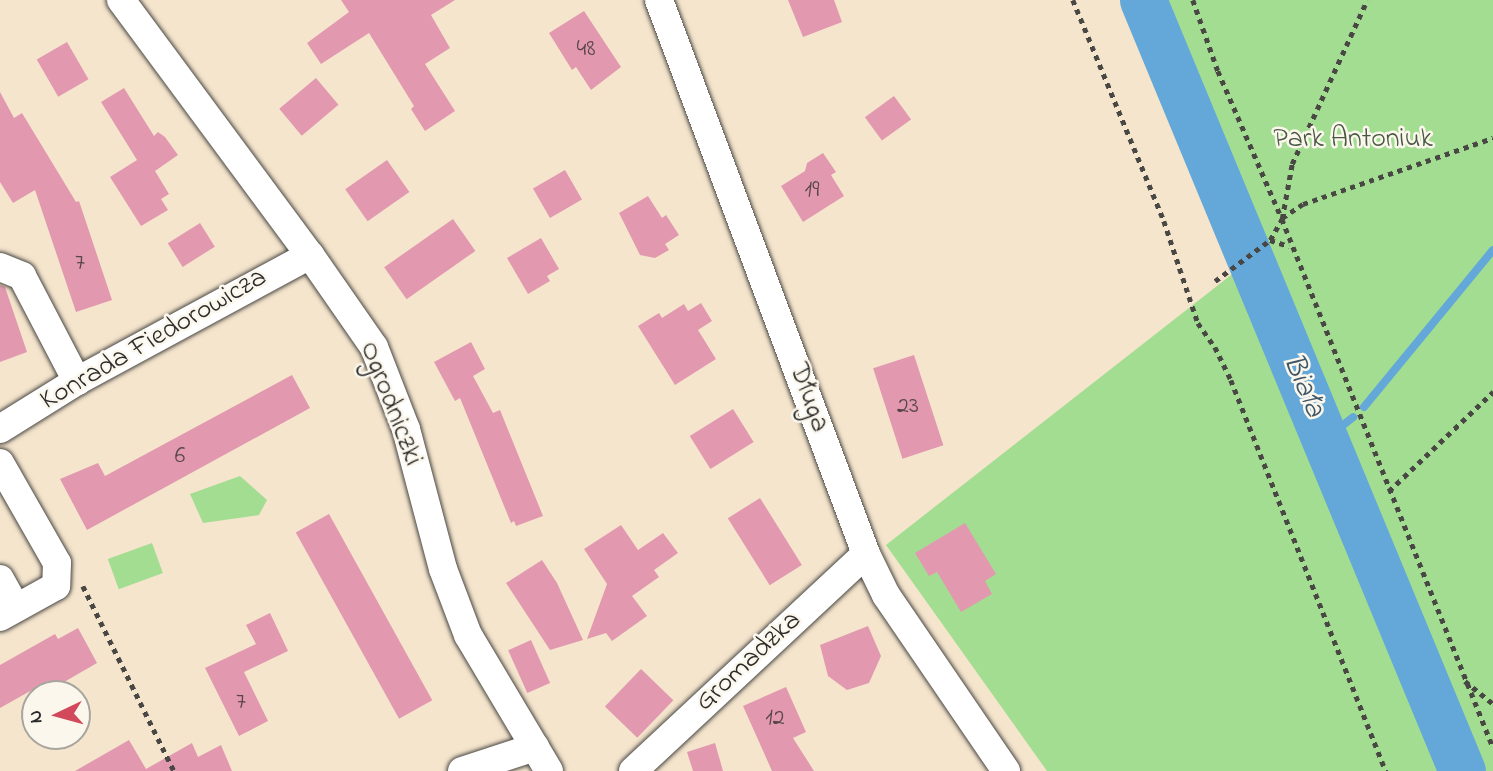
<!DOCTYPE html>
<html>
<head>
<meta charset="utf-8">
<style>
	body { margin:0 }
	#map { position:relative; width:1493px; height:771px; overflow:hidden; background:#f5e5cd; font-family:"Indie Flower",sans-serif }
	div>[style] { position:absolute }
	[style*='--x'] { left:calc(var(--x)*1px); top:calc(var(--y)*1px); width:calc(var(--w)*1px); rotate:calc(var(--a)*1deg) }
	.green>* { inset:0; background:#a2dd91; transform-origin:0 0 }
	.stream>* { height:8px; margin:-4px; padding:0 4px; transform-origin:4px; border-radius:4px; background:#63a8d8 }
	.river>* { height:47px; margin:-23.5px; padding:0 23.5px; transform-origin:23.5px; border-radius:23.5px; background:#63a8d8 }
	.building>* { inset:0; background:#e299b0; transform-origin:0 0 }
	.path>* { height:4.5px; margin-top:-2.25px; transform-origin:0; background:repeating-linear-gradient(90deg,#494743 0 5px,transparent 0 10px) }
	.roads { filter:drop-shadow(0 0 2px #494743) drop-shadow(0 0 2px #494743) }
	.minor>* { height:28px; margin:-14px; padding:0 14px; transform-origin:14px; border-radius:14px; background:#fff }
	span { translate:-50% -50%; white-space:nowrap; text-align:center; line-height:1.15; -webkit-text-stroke:5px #fbf7ec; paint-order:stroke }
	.number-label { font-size:24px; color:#59464c }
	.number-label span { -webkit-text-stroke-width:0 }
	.park-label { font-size:28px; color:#495844 }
	.street-label { font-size:28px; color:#2b2b2b }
	.water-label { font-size:30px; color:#3f5768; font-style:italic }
	.north { position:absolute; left:21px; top:680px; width:70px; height:70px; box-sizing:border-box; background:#fbf7ec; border:2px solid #a8a59f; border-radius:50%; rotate:265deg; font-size:19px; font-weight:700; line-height:28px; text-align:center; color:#2b2b2b }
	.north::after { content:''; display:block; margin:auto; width:24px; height:32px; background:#d1495b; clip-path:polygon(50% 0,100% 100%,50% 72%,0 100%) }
</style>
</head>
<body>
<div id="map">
	<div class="green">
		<div style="clip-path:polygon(1143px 0,1493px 0,1493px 771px,1462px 771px)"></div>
		<div style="clip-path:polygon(1240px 268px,1448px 771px,1047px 771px,886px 545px)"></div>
		<div style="clip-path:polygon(240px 476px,267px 500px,259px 515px,203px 523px,190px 494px)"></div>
		<div style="left:152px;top:543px;width:32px;height:47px;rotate:70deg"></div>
	</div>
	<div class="stream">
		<div style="--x:1364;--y:407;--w:203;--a:-50.6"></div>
		<div style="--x:1324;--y:440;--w:37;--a:-38"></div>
	</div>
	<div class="river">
		<div style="--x:1143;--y:0;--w:834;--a:67.52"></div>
	</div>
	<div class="building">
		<div style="clip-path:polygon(341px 0,455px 0,431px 15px,450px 48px,425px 64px,455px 111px,425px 131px,411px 109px,414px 106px,369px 33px,321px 64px,307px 43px,349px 12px)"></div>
		<div style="clip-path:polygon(788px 0,834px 0,842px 22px,803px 37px)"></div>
		<div style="clip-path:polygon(584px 11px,621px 67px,591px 90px,576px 67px,572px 70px,549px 33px)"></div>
		<div style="left:67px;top:42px;width:43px;height:35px;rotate:60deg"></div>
		<div style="left:316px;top:78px;width:35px;height:48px;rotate:50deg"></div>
		<div style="clip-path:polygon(124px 88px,154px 136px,158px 132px,165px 137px,178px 155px,155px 171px,169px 194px,161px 199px,168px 210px,141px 226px,110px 177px,137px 160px,101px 102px)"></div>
		<div style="clip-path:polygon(0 92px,14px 118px,22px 113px,76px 202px,79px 201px,112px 300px,76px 312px,35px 190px,13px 203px,0 182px)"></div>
		<div style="left:894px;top:96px;width:29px;height:36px;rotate:54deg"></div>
		<div style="clip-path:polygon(823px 153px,836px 172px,831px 175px,844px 196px,803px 222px,781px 186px,805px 171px,807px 163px)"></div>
		<div style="left:387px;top:160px;width:39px;height:51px;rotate:55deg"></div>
		<div style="left:565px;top:170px;width:34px;height:37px;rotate:60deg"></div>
		<div style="clip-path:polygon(648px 196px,662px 218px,666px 215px,679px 235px,665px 244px,669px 250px,655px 258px,640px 255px,619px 213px)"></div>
		<div style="left:453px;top:219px;width:39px;height:84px;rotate:55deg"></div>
		<div style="left:200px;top:223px;width:28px;height:38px;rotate:58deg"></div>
		<div style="clip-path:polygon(541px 238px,559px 269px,547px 276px,550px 281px,528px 294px,507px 258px)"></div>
		<div style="clip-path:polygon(0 285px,5px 287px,27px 352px,0 362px)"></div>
		<div style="clip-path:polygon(701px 303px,712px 321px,698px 330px,716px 359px,675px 385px,638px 326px,659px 313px,662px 318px,684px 304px,688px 311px)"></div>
		<div style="clip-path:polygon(471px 342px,485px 369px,473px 376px,493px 413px,500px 410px,543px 516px,516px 526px,514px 521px,511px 523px,460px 398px,455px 401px,434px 362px)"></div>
		<div style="left:914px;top:355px;width:95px;height:43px;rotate:72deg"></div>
		<div style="clip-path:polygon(292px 375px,310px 408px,87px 530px,60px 479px,98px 463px,105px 476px)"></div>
		<div style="left:733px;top:409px;width:39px;height:51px;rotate:58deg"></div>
		<div style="left:760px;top:498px;width:79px;height:38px;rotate:58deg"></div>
		<div style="left:329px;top:514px;width:213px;height:38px;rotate:61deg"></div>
		<div style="clip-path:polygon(965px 523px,996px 574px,985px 581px,992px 594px,961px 612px,937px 572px,929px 576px,915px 553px)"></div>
		<div style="clip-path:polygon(621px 525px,638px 550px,663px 533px,678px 553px,654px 570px,659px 577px,632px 596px,647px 616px,612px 641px,606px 633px,587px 639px,607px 584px,584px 549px)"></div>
		<div style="clip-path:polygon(542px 560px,557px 583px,583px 640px,550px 650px,506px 583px)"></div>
		<div style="clip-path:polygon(270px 613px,288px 651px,244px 672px,268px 721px,239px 736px,205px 668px,256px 644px,246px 625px)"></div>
		<div style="clip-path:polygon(868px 626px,881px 656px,869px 683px,847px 690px,828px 676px,820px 645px)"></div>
		<div style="clip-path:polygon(78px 628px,97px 663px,52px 689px,48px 681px,0 708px,0 665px,55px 634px,58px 639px)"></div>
		<div style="left:531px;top:640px;width:47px;height:25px;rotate:66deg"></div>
		<div style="left:641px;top:669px;width:45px;height:52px;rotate:44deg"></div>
		<div style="clip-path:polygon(786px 687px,806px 732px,793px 738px,814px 771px,772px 771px,743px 706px)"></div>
		<div style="clip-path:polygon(129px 740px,146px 769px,192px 743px,198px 757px,221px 745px,232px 771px,75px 771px)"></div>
		<div style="clip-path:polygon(715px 743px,723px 771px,693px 771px,687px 752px)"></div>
	</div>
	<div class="path">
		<div style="--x:1073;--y:0;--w:239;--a:67.6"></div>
		<div style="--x:1164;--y:221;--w:108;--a:71.6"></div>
		<div style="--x:1198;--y:323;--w:29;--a:55"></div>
		<div style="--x:1215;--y:347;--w:37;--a:64"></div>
		<div style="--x:1231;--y:380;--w:421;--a:68.4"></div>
		<div style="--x:1193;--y:0;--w:75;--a:70.6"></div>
		<div style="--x:1218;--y:71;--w:161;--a:66.6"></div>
		<div style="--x:1282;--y:219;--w:569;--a:68.22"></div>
		<div style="--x:1282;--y:218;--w:25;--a:-34"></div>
		<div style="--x:1303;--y:204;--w:201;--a:-19.2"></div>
		<div style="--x:1270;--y:240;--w:20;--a:18"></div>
		<div style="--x:1215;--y:281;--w:69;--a:-36.7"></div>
		<div style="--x:1270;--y:240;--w:24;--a:-60"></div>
		<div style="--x:1282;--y:219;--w:56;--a:-79.7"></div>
		<div style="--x:1292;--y:164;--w:180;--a:-65.4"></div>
		<div style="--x:1389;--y:491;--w:144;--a:-43.6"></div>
		<div style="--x:83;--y:586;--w:206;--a:63.8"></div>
		<div style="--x:1465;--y:681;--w:36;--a:39"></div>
	</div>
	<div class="roads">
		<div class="minor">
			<div style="--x:121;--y:0;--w:317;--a:53.5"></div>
			<div style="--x:310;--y:255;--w:112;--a:55.2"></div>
			<div style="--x:374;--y:347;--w:88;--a:68.7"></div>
			<div style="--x:406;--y:429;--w:145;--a:75.2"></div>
			<div style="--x:443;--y:569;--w:71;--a:69.3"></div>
			<div style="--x:468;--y:635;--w:158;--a:59.2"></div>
			<div style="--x:659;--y:0;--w:591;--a:69.51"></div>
			<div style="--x:866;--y:554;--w:46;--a:64"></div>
			<div style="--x:886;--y:595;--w:213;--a:55.7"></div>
			<div style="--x:0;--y:267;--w:24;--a:22"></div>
			<div style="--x:22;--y:276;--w:119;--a:62.4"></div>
			<div style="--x:0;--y:429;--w:91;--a:-31.9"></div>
			<div style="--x:77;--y:381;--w:265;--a:-28.4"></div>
			<div style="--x:0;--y:463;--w:115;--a:60.3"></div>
			<div style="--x:57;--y:563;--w:23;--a:92"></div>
			<div style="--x:56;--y:586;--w:64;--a:151"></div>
			<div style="--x:0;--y:579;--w:33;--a:61"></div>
			<div style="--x:462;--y:771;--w:77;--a:-18.2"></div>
			<div style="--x:633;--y:771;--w:318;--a:-43"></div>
		</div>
	</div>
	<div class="number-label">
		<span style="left:586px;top:50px">48</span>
		<span style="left:812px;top:191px">19</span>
		<span style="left:80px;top:264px">7</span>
		<span style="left:908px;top:407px">23</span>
		<span style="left:180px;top:457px">6</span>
		<span style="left:241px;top:703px">7</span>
		<span style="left:775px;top:719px">12</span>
	</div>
	<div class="park-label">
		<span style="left:1353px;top:140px">Park Antoniuk</span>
	</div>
	<div class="street-label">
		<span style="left:154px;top:340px;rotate:-30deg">Konrada Fiedorowicza</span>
		<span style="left:808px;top:398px;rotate:70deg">Długa</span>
		<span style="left:390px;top:404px;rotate:69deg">Ogrodniczki</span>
		<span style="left:749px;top:662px;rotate:-43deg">Gromadzka</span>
	</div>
	<div class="water-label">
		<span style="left:1303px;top:386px;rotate:67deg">Biała</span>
	</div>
	<div class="north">N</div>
</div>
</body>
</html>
